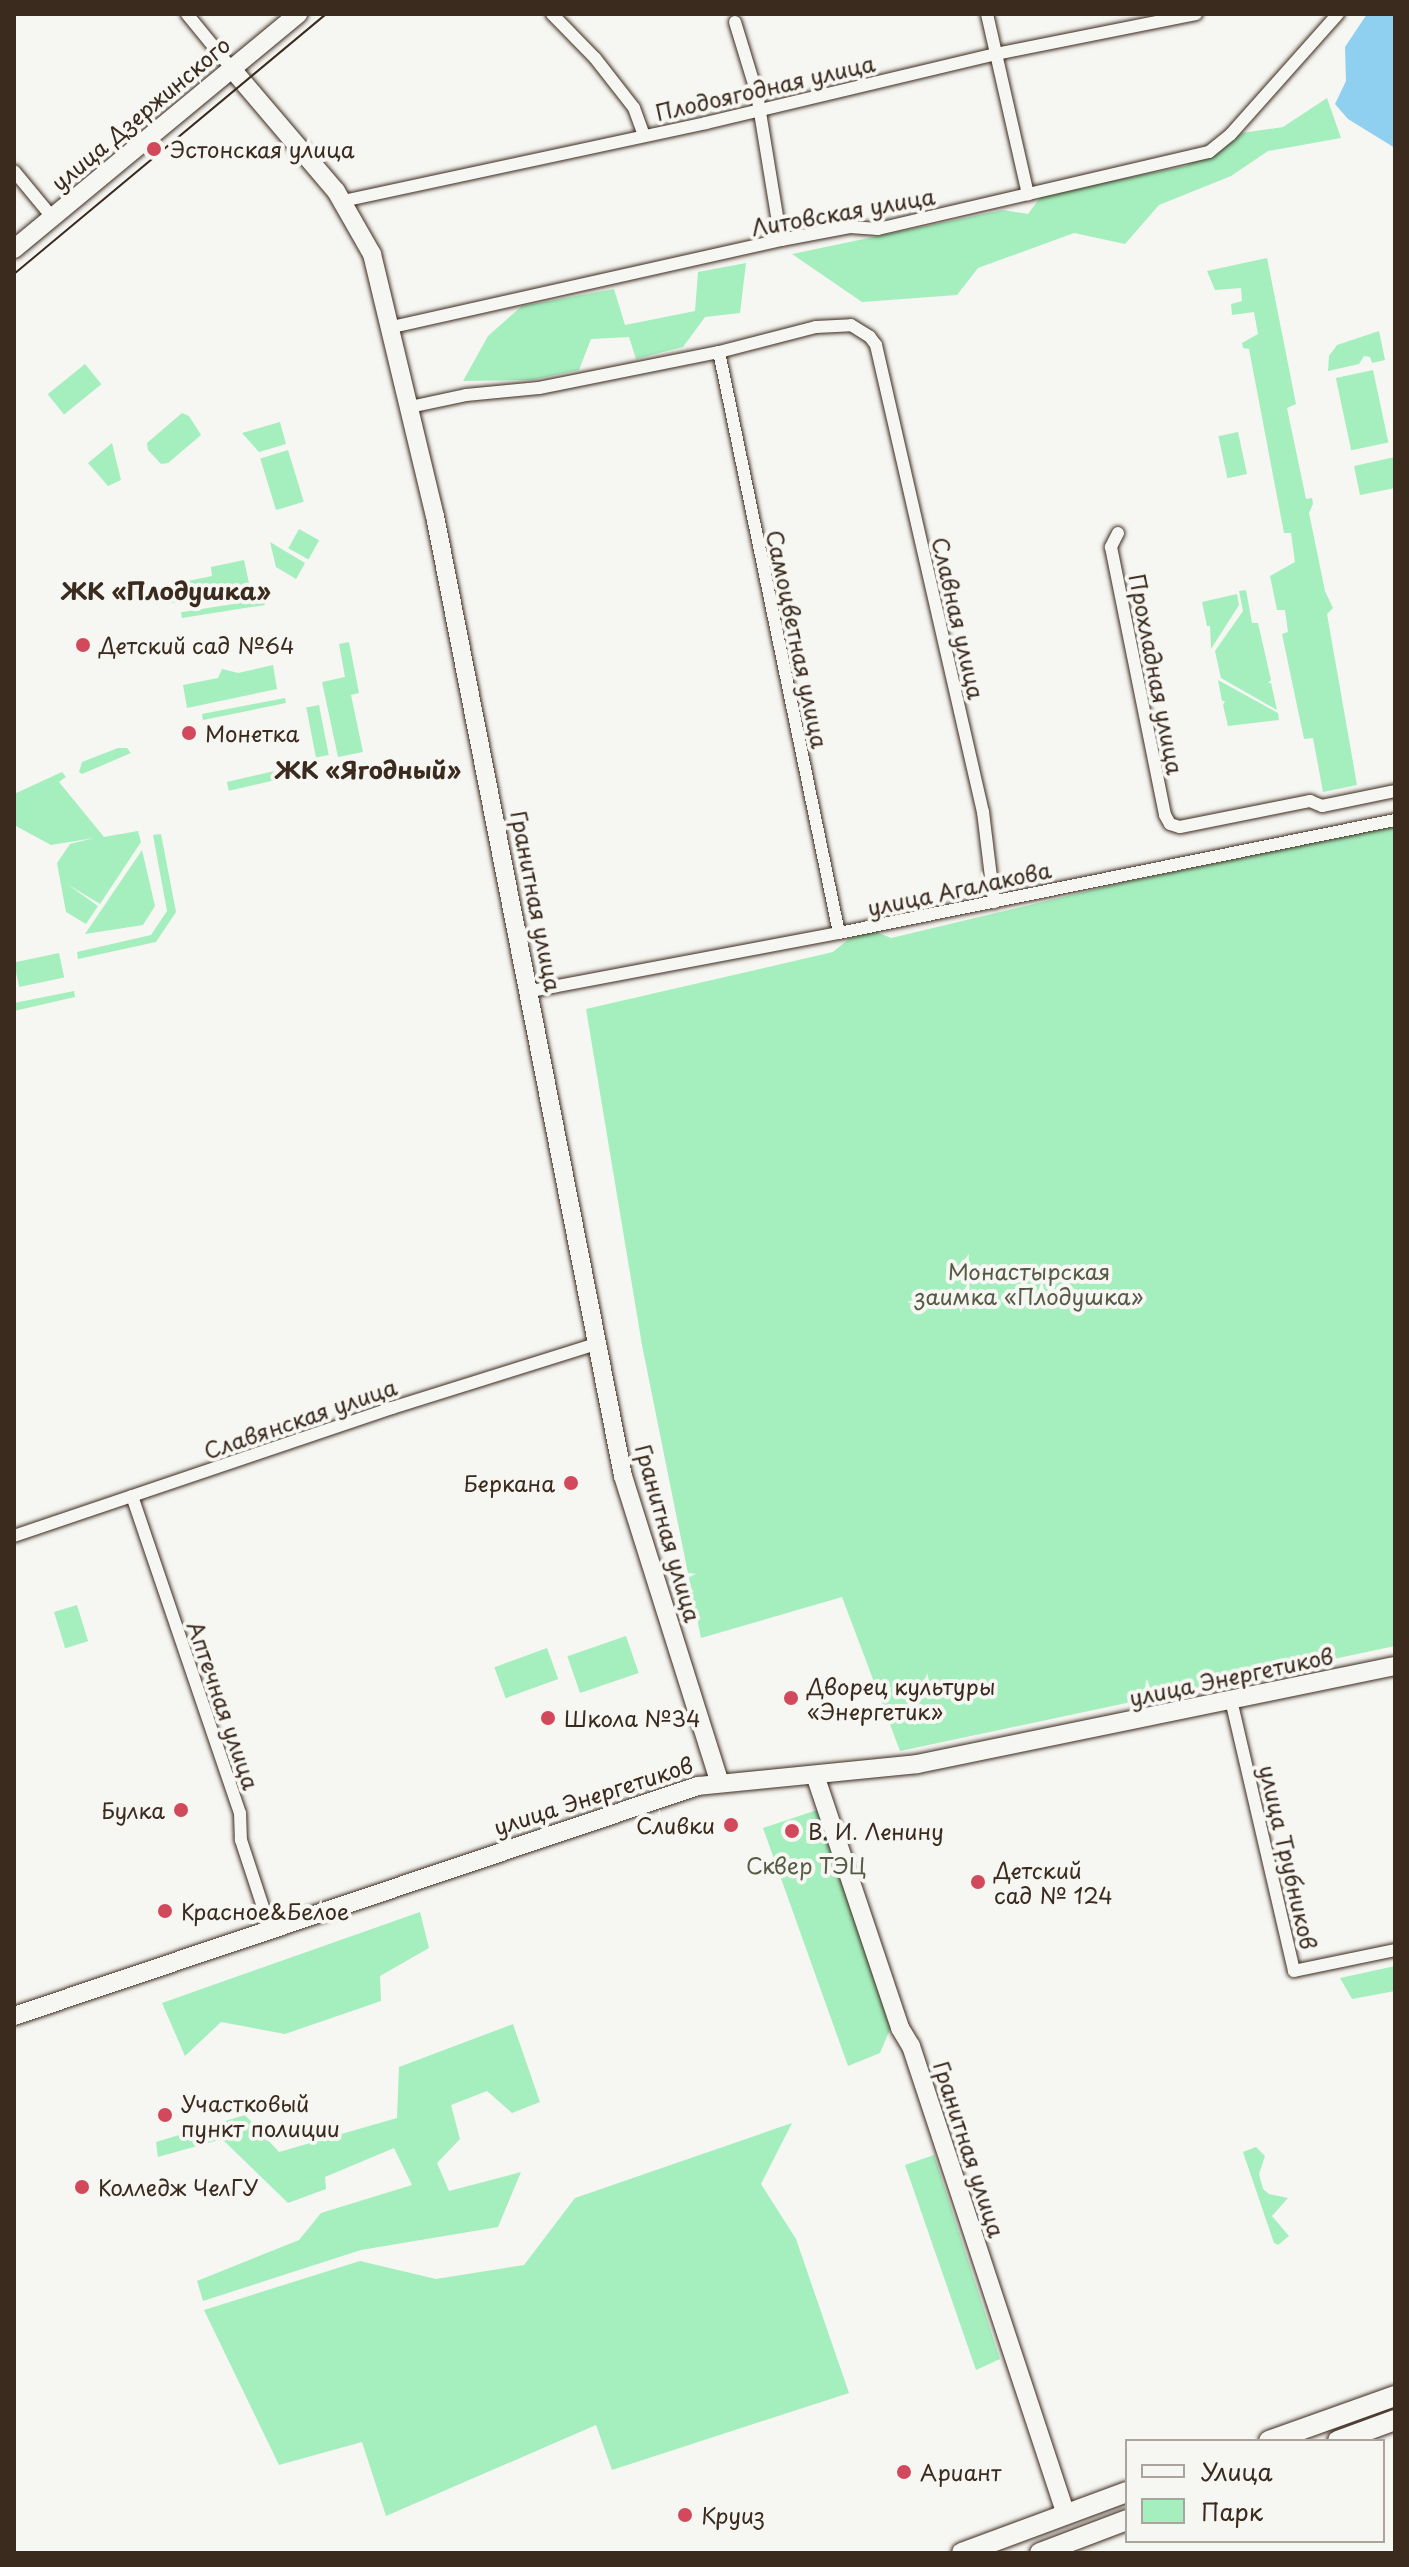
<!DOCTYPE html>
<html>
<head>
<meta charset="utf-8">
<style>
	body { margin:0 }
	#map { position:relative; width:1409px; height:2567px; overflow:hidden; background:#f6f6f2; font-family:"Playpen Sans",sans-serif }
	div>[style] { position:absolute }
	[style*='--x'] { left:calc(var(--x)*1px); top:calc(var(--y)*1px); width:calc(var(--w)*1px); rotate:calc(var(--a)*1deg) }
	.green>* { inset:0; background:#a5efbe; transform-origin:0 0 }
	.water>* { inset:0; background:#8fcff0 }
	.roads { filter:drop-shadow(0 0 2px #3b2a1e) drop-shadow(0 0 2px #3b2a1e) }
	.street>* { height:12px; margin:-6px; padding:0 6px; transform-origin:6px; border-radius:6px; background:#f6f6f2 }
	.secondary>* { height:18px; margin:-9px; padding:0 9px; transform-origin:9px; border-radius:9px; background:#f6f6f2 }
	.primary>* { height:20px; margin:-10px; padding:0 10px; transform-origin:10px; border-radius:10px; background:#f6f6f2 }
	.tram>* { height:2px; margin:-1px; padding:0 1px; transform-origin:1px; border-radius:1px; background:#3b2a1e }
	.dots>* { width:22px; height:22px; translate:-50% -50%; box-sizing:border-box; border:4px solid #f6f6f2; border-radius:50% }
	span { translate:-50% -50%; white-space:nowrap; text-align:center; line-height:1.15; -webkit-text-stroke:8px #f6f6f2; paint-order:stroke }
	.street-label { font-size:22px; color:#3b2a1e }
	.poi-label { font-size:22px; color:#3b2a1e }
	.left { translate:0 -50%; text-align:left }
	.right { translate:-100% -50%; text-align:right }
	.park-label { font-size:22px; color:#565b46 }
	.neighbourhood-label { font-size:24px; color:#3b2a1e; font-weight:700 }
	.frame { position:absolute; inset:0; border:16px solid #3b2a1e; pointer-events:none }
	.legend { position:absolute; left:1125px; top:2439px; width:260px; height:104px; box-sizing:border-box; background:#f6f6f2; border:2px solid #aba49d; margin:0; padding:10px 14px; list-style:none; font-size:24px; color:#3b2a1e }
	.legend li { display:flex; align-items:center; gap:16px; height:40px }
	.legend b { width:40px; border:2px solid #aba49d }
</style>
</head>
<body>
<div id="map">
	<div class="green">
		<div style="clip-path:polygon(1327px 98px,1341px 138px,1268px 151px,1231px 176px,1159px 205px,1125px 244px,1074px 233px,978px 268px,957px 295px,862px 302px,792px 254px,1003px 210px,1028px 214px,1042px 195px,1186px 166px,1242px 133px,1283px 127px)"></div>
		<div style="clip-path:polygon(1267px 258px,1296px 404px,1287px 408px,1306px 499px,1312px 498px,1313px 504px,1309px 513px,1325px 591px,1333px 608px,1327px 614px,1357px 785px,1323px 792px,1313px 738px,1304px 739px,1282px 634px,1288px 632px,1285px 610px,1277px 610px,1270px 576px,1295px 562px,1291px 533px,1284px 533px,1249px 349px,1243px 348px,1242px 343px,1258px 334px,1254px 312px,1232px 315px,1231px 304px,1242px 301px,1241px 288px,1215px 290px,1207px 271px)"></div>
		<div style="clip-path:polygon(746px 263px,740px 313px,705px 317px,683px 347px,636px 359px,629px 337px,591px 339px,579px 370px,532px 380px,463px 381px,488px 336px,522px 306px,614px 289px,625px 325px,695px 311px,698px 272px)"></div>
		<div style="clip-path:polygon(1379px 331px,1385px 360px,1372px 363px,1370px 357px,1364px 356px,1359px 364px,1328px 371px,1329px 356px,1337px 345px)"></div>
		<div style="left:85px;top:364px;width:26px;height:48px;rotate:51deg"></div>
		<div style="left:1373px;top:370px;width:74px;height:38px;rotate:78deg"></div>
		<div style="clip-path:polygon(182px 413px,189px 416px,201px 435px,168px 463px,161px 464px,148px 450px,147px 443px)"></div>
		<div style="clip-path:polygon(280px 422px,286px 444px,259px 452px,242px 433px)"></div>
		<div style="left:1238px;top:432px;width:43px;height:20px;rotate:78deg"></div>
		<div style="clip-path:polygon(112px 443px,121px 480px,108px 486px,88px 463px)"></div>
		<div style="left:288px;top:450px;width:54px;height:29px;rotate:73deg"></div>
		<div style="clip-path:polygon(1395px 457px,1395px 488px,1360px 495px,1354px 466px)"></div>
		<div style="left:299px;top:529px;width:23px;height:22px;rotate:29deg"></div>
		<div style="clip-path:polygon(270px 542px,305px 563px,296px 579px,276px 567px)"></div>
		<div style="clip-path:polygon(244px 560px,250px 588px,172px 603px,168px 585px,212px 576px,211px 567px)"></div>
		<div style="clip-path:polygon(1246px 590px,1252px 623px,1258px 623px,1271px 680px,1268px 683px,1271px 683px,1277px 710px,1221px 678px,1215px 651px,1243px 611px,1239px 591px)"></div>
		<div style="clip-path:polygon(1237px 594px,1239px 605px,1211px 649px,1210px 626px,1207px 626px,1202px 602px)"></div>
		<div style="left:264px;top:599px;width:6px;height:84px;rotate:81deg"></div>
		<div style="clip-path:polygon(349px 642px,359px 693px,351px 695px,363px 752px,338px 757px,322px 682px,345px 677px,339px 644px)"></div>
		<div style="clip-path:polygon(273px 665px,277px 689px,187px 708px,183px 685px,218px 678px,222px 669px,238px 673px)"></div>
		<div style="clip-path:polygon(1218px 680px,1278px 713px,1279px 720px,1228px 726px,1223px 705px,1225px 701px,1222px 701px)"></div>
		<div style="clip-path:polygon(285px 698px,286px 703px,203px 720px,202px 714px)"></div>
		<div style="left:319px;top:705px;width:51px;height:13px;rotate:79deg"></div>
		<div style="clip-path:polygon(118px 748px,127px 748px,131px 753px,82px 774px,79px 772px,82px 762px)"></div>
		<div style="left:296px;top:766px;width:9px;height:71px;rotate:77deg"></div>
		<div style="clip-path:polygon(62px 772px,66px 777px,59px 782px,104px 837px,138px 831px,141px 842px,100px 904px,67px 884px,98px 906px,86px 924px,66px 912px,57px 863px,70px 844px,94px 838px,51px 845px,14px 825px,14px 794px)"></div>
		<div style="clip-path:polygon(1395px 826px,1395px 1646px,900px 1751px,842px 1597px,701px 1638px,642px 1345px,586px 1009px,833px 952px,850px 938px,874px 931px,891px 938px,1130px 881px)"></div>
		<div style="clip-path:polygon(161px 834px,176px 912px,156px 942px,78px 959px,77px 952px,151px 935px,167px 911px,153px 835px)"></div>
		<div style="clip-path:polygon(142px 850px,155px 906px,143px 925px,85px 934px)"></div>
		<div style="left:59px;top:953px;width:25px;height:46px;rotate:78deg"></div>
		<div style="clip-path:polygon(74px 991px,75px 997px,14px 1011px,14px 1003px)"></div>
		<div style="left:77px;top:1605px;width:38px;height:24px;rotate:73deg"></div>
		<div style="left:626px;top:1636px;width:39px;height:62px;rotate:71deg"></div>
		<div style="left:547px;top:1648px;width:33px;height:56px;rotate:70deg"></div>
		<div style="clip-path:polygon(817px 1810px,891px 2027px,880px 2053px,848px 2066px,763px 1828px)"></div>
		<div style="clip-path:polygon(420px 1912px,429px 1948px,380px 1976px,381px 2001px,285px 2034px,221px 2022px,185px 2056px,162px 2003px)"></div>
		<div style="clip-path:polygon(1395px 1966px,1395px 1991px,1352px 1999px,1340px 1978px)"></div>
		<div style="clip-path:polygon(513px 2024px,540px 2102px,512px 2113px,487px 2091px,451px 2105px,460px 2139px,437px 2163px,449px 2191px,521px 2172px,498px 2227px,361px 2250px,203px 2301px,197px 2281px,299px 2240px,321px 2213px,412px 2185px,394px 2148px,325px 2177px,326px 2189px,288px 2203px,222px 2139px,158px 2157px,156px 2142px,245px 2115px,279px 2152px,397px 2118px,399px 2067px)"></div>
		<div style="clip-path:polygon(792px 2123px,761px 2184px,796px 2239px,849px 2393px,612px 2470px,596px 2425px,386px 2516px,362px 2442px,279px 2465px,204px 2310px,360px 2261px,436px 2279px,524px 2265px,575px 2198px)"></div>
		<div style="clip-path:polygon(1256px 2147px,1265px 2156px,1259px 2174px,1263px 2189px,1269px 2194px,1288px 2198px,1272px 2216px,1289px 2236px,1278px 2245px,1274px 2243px,1243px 2152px)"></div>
		<div style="clip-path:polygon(934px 2155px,1000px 2359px,976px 2370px,905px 2165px)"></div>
	</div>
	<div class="water">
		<div style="clip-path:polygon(1367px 14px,1395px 14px,1395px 148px,1348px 119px,1335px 104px,1346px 81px,1345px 47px)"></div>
	</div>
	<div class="roads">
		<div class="street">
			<div style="--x:187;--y:14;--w:71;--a:50.7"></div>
			<div style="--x:552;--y:14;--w:62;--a:45.7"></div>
			<div style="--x:595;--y:58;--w:63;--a:52"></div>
			<div style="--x:634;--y:108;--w:29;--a:70"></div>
			<div style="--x:987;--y:14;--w:185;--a:77.2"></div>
			<div style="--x:735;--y:22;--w:75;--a:73"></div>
			<div style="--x:757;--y:94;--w:148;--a:80.7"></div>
			<div style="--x:14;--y:171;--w:60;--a:50.4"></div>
			<div style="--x:343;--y:201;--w:371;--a:-12.1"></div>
			<div style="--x:706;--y:123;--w:298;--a:-13.4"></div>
			<div style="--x:996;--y:54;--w:204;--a:-11.3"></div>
			<div style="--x:392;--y:327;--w:399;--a:-12.6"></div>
			<div style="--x:781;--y:240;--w:70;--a:-10.7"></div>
			<div style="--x:850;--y:227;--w:28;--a:4"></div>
			<div style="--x:878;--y:229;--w:340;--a:-13.1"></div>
			<div style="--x:1209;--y:152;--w:28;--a:-39"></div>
			<div style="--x:1231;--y:134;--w:161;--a:-48.3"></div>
			<div style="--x:719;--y:352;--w:593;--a:78.33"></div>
			<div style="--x:410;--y:407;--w:57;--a:-12.1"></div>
			<div style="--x:466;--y:395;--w:73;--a:-5.5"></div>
			<div style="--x:539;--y:388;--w:184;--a:-11.3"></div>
			<div style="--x:719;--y:352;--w:100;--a:-14.5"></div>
			<div style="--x:816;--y:327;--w:35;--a:-3"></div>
			<div style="--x:851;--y:325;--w:22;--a:32"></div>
			<div style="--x:870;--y:337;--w:10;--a:53"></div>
			<div style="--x:876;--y:345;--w:479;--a:77.1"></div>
			<div style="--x:983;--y:812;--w:91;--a:83"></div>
			<div style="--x:1118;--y:533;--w:16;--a:117"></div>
			<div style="--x:1111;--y:547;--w:273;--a:78.6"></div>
			<div style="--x:1165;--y:815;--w:10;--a:61"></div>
			<div style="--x:1170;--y:824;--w:10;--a:17"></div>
			<div style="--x:1180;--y:827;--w:133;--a:-11.3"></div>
			<div style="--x:1310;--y:801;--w:13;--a:23"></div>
			<div style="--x:1322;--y:806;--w:75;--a:-11.6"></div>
			<div style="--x:531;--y:991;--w:313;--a:-10.7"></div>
			<div style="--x:839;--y:933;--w:567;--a:-11.49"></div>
			<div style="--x:132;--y:1496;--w:335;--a:71.2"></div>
			<div style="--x:240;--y:1813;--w:27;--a:88"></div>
			<div style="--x:241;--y:1840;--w:93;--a:71.8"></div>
			<div style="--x:14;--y:1536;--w:399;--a:-18.7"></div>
			<div style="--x:392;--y:1408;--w:217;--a:-17.4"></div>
			<div style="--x:1231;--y:1700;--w:278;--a:76.9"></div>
			<div style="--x:1294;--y:1971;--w:103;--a:-11.7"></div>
		</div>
		<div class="secondary">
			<div style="--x:232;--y:69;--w:160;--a:49.6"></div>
			<div style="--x:336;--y:191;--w:73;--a:60.3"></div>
			<div style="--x:372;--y:254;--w:269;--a:76.5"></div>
			<div style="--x:435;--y:516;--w:978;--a:78.92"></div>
			<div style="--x:623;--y:1476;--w:320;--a:72.5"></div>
			<div style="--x:14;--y:249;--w:369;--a:-39.6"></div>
			<div style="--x:815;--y:1775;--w:267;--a:71.4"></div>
			<div style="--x:900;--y:2028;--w:21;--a:59"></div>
			<div style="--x:911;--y:2046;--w:493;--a:71.7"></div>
			<div style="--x:14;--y:2016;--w:722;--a:-18.59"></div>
			<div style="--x:698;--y:1786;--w:220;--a:-5.7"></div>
			<div style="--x:917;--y:1764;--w:488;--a:-11.6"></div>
		</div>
		<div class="primary">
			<div style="--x:1269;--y:2441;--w:134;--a:-19.7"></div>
			<div style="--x:1338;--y:2441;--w:61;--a:-20.2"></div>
			<div style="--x:962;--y:2553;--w:176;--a:-20.3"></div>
			<div style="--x:1040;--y:2553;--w:93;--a:-20.8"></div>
		</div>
	</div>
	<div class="tram">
		<div style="--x:14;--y:274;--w:406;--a:-39.8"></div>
	</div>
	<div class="dots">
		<div style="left:154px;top:149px;background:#d1495b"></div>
		<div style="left:83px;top:645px;background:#d1495b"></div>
		<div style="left:189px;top:733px;background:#d1495b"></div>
		<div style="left:571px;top:1483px;background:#d1495b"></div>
		<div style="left:791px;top:1698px;background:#d1495b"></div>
		<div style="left:548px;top:1718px;background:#d1495b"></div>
		<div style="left:181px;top:1810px;background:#d1495b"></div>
		<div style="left:731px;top:1825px;background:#d1495b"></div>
		<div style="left:792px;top:1831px;background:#d1495b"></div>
		<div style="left:978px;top:1882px;background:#d1495b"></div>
		<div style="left:165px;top:1911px;background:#d1495b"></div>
		<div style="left:165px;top:2115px;background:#d1495b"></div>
		<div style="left:82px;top:2187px;background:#d1495b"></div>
		<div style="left:904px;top:2472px;background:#d1495b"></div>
		<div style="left:685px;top:2515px;background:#d1495b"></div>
	</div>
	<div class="street-label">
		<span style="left:765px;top:87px;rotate:-13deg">Плодоягодная улица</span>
		<span style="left:140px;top:113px;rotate:-40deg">улица Дзержинского</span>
		<span style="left:843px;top:211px;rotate:-10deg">Литовская улица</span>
		<span style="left:959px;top:618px;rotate:77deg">Славная улица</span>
		<span style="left:798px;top:639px;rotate:78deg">Самоцветная улица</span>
		<span style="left:1157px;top:674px;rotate:79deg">Прохладная улица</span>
		<span style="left:959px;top:888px;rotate:-12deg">улица Агалакова</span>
		<span style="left:537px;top:901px;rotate:79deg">Гранитная улица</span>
		<span style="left:300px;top:1418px;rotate:-19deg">Славянская улица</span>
		<span style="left:669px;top:1533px;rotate:74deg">Гранитная улица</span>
		<span style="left:1231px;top:1676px;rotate:-12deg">улица Энергетиков</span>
		<span style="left:224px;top:1705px;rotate:71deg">Аптечная улица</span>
		<span style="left:593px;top:1795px;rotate:-18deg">улица Энергетиков</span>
		<span style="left:1289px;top:1857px;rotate:77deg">улица Трубников</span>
		<span style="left:970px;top:2149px;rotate:72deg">Гранитная улица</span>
	</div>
	<div class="poi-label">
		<span class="left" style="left:170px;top:149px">Эстонская улица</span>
		<span class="left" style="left:99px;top:645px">Детский сад №64</span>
		<span class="left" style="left:205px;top:733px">Монетка</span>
		<span class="right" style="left:555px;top:1483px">Беркана</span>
		<span class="left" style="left:807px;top:1698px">Дворец культуры<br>«Энергетик»</span>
		<span class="left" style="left:564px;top:1718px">Школа №34</span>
		<span class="right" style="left:165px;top:1810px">Булка</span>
		<span class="right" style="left:715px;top:1825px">Сливки</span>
		<span class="left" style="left:808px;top:1831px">В. И. Ленину</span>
		<span class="left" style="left:994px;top:1882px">Детский<br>сад № 124</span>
		<span class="left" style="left:181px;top:1911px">Красное&amp;Белое</span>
		<span class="left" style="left:181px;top:2115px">Участковый<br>пункт полиции</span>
		<span class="left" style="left:98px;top:2187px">Колледж ЧелГУ</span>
		<span class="left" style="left:920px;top:2472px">Ариант</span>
		<span class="left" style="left:701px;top:2515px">Круиз</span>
	</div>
	<div class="park-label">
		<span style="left:1029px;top:1283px">Монастырская<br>заимка «Плодушка»</span>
		<span style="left:806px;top:1865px">Сквер ТЭЦ</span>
	</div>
	<div class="neighbourhood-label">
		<span style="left:166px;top:591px">ЖК «Плодушка»</span>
		<span style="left:368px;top:770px">ЖК «Ягодный»</span>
	</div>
	<div class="frame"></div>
	<ul class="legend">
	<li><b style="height:10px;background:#f6f6f2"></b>Улица</li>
	<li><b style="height:22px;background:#a5efbe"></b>Парк</li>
	</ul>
</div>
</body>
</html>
